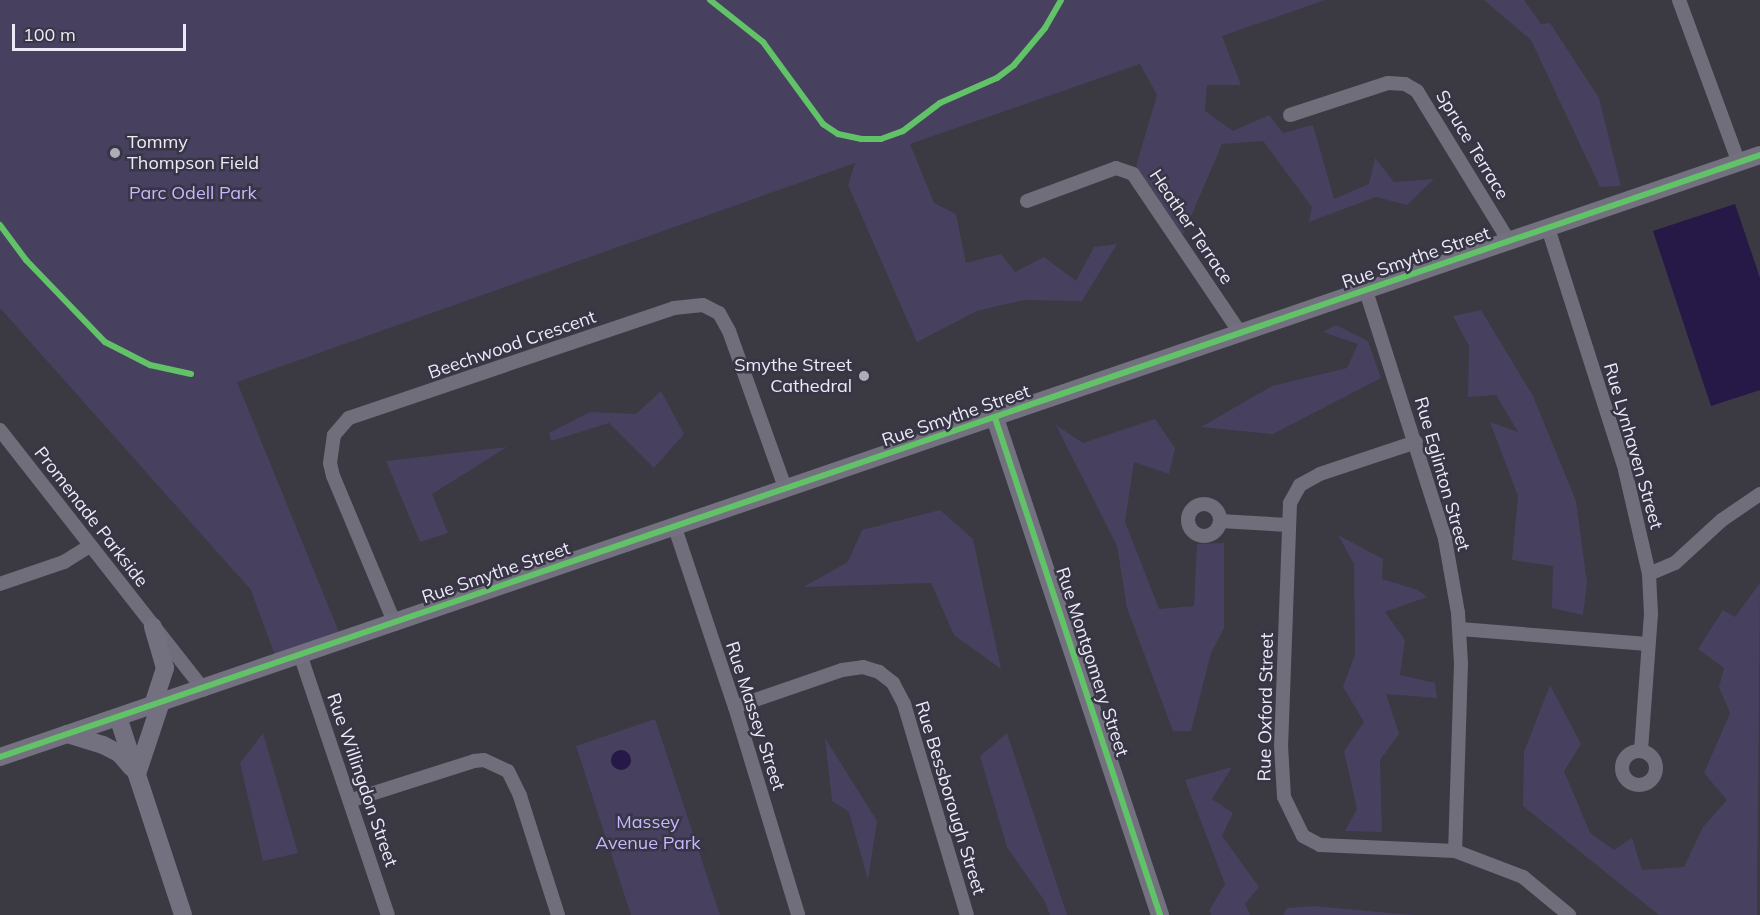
<!DOCTYPE html>
<html>
<head>
<meta charset="utf-8">
<style>
	body { margin:0 }
	#map { position:relative; width:1760px; height:915px; overflow:hidden; background:#3b3942; font-family:Mulish,sans-serif }
	div>[style] { position:absolute }
	[style*='--x'] { left:calc(var(--x)*1px); top:calc(var(--y)*1px); width:calc(var(--w)*1px); rotate:calc(var(--a)*1deg) }
	.green>* { inset:0; background:#47415f }
	.water>* { inset:0; background:#261847 }
	.round { border-radius:50% }
	.street>* { height:14px; margin:-7px; padding:0 7px; transform-origin:7px; border-radius:7px; background:#716e7c }
	.street>.ring { margin:-7px; padding:0; box-sizing:content-box; background:none; border:14px solid #716e7c; border-radius:50% }
	.secondary>* { height:18px; margin:-9px; padding:0 9px; transform-origin:9px; border-radius:9px; background:#737080 }
	.cycleway>* { height:6px; margin:-3px; padding:0 3px; transform-origin:3px; border-radius:3px; background:#61c268 }
	.dots>* { width:16px; height:16px; translate:-50% -50%; box-sizing:border-box; border:3px solid #383546; border-radius:50% }
	span { translate:-50% -50%; white-space:nowrap; text-align:center; line-height:1.15; -webkit-text-stroke:5px #383546; paint-order:stroke }
	.poi-label { font-size:18px; color:#eceaf6 }
	.left { translate:0 -50%; text-align:left }
	.right { translate:-100% -50%; text-align:right }
	.street-label { font-size:18px; color:#eceaf6 }
	.park-label { font-size:18px; color:#c6b8fc }
	.scale { position:absolute; left:12px; top:24px; width:174px; height:27px; box-sizing:border-box; border:3px solid #eceaf6; border-top:0; padding-left:8px; font-size:18px; line-height:21px; white-space:nowrap; color:#eceaf6; -webkit-text-stroke:4px #383546; paint-order:stroke }
</style>
</head>
<body>
<div id="map">
	<div class="green">
		<div style="clip-path:polygon(0 0,1325px 0,1222px 36px,1241px 85px,1207px 85px,1205px 111px,1233px 131px,1269px 115px,1283px 133px,1313px 125px,1334px 199px,1369px 184px,1375px 158px,1394px 182px,1434px 179px,1407px 205px,1376px 197px,1309px 222px,1312px 207px,1263px 141px,1222px 144px,1183px 235px,1136px 166px,1157px 95px,1140px 64px,910px 144px,934px 203px,956px 214px,966px 263px,1001px 254px,1015px 272px,1044px 257px,1076px 281px,1094px 247px,1117px 244px,1082px 301px,1023px 300px,977px 311px,917px 342px,848px 185px,855px 163px,237px 382px,343px 642px,278px 664px,251px 590px,0 308px)"></div>
		<div style="clip-path:polygon(1484px 0,1524px 0,1541px 24px,1550px 23px,1599px 98px,1621px 186px,1600px 187px,1531px 40px)"></div>
		<div style="clip-path:polygon(1481px 310px,1533px 396px,1576px 501px,1587px 583px,1583px 615px,1552px 608px,1553px 566px,1512px 560px,1518px 496px,1490px 422px,1518px 432px,1496px 395px,1468px 397px,1469px 346px,1453px 316px)"></div>
		<div style="clip-path:polygon(1336px 325px,1368px 341px,1381px 378px,1273px 434px,1201px 427px,1272px 386px,1347px 368px,1358px 344px,1323px 332px)"></div>
		<div style="clip-path:polygon(661px 391px,684px 434px,654px 468px,609px 423px,551px 441px,549px 433px,590px 412px,636px 414px)"></div>
		<div style="clip-path:polygon(1155px 419px,1175px 448px,1169px 474px,1134px 462px,1125px 522px,1159px 609px,1194px 606px,1197px 544px,1224px 543px,1224px 628px,1211px 653px,1191px 731px,1173px 731px,1127px 608px,1117px 546px,1056px 425px,1083px 443px)"></div>
		<div style="clip-path:polygon(507px 447px,432px 494px,448px 533px,420px 542px,386px 461px)"></div>
		<div style="clip-path:polygon(940px 510px,973px 539px,1001px 669px,954px 635px,931px 583px,803px 587px,848px 562px,862px 530px)"></div>
		<div style="clip-path:polygon(1338px 535px,1383px 559px,1382px 579px,1418px 590px,1427px 597px,1385px 612px,1405px 640px,1400px 675px,1435px 683px,1437px 698px,1386px 694px,1399px 734px,1380px 760px,1382px 832px,1345px 831px,1357px 809px,1344px 751px,1364px 722px,1343px 687px,1355px 655px,1354px 564px)"></div>
		<div style="clip-path:polygon(1760px 583px,1757px 915px,1659px 915px,1523px 806px,1524px 752px,1550px 685px,1581px 744px,1564px 771px,1590px 833px,1614px 850px,1632px 838px,1642px 870px,1684px 867px,1703px 827px,1727px 800px,1704px 773px,1730px 713px,1719px 687px,1724px 668px,1698px 649px,1723px 610px,1735px 617px)"></div>
		<div style="clip-path:polygon(655px 719px,720px 915px,631px 915px,576px 746px)"></div>
		<div style="clip-path:polygon(263px 733px,298px 853px,263px 861px,240px 763px)"></div>
		<div style="clip-path:polygon(1007px 733px,1067px 915px,1050px 915px,1044px 900px,1007px 847px,980px 756px)"></div>
		<div style="clip-path:polygon(825px 738px,877px 821px,868px 880px,849px 812px,832px 801px)"></div>
		<div style="clip-path:polygon(1232px 767px,1212px 799px,1233px 813px,1222px 836px,1259px 887px,1245px 904px,1250px 915px,1211px 915px,1209px 911px,1225px 884px,1185px 780px)"></div>
		<div style="clip-path:polygon(1314px 906px,1390px 913px,1416px 915px,1283px 915px,1287px 908px)"></div>
	</div>
	<div class="water">
		<div style="clip-path:polygon(1735px 204px,1760px 278px,1760px 390px,1711px 406px,1653px 231px)"></div>
		<div class="round" style="left:611px;top:750px;width:20px;height:20px"></div>
	</div>
	<div class="street">
		<div style="--x:1679;--y:0;--w:174;--a:69.8"></div>
		<div style="--x:1290;--y:115;--w:103;--a:-18.1"></div>
		<div style="--x:1388;--y:83;--w:17;--a:3"></div>
		<div style="--x:1405;--y:84;--w:14;--a:30"></div>
		<div style="--x:1417;--y:91;--w:176;--a:58.5"></div>
		<div style="--x:1027;--y:201;--w:95;--a:-20.3"></div>
		<div style="--x:1116;--y:168;--w:18;--a:19"></div>
		<div style="--x:1133;--y:174;--w:193;--a:56"></div>
		<div style="--x:1548;--y:228;--w:254;--a:72.3"></div>
		<div style="--x:1625;--y:470;--w:107;--a:77"></div>
		<div style="--x:1649;--y:574;--w:40;--a:87.1"></div>
		<div style="--x:1651;--y:614;--w:137;--a:94.2"></div>
		<div style="--x:1366;--y:291;--w:260;--a:72.3"></div>
		<div style="--x:1445;--y:539;--w:75;--a:80"></div>
		<div style="--x:1458;--y:613;--w:50;--a:86.6"></div>
		<div style="--x:1461;--y:663;--w:188;--a:91.8"></div>
		<div style="--x:0;--y:430;--w:330;--a:51.9"></div>
		<div style="--x:1416;--y:442;--w:101;--a:161.6"></div>
		<div style="--x:1320;--y:474;--w:23;--a:151"></div>
		<div style="--x:1300;--y:485;--w:21;--a:119"></div>
		<div style="--x:1290;--y:503;--w:242;--a:92.1"></div>
		<div style="--x:1281;--y:745;--w:52;--a:86.7"></div>
		<div style="--x:1284;--y:797;--w:43;--a:64"></div>
		<div style="--x:1303;--y:836;--w:19;--a:28"></div>
		<div style="--x:1320;--y:845;--w:135;--a:2.5"></div>
		<div style="--x:1455;--y:851;--w:73;--a:20.9"></div>
		<div style="--x:1523;--y:877;--w:60;--a:39.6"></div>
		<div class="ring" style="left:1188px;top:504px;width:18px;height:18px"></div>
		<div style="--x:1220;--y:521;--w:68;--a:3.4"></div>
		<div style="--x:675;--y:528;--w:189;--a:71.5"></div>
		<div style="--x:735;--y:707;--w:217;--a:73.1"></div>
		<div style="--x:1649;--y:574;--w:28;--a:-23"></div>
		<div style="--x:1675;--y:563;--w:64;--a:-42.5"></div>
		<div style="--x:1722;--y:520;--w:46;--a:-34.4"></div>
		<div style="--x:0;--y:584;--w:68;--a:-19"></div>
		<div style="--x:64;--y:562;--w:31;--a:-32"></div>
		<div style="--x:395;--y:624;--w:160;--a:-112.7"></div>
		<div style="--x:333;--y:476;--w:13;--a:-103"></div>
		<div style="--x:330;--y:463;--w:28;--a:-82"></div>
		<div style="--x:334;--y:435;--w:23;--a:-49"></div>
		<div style="--x:349;--y:418;--w:343;--a:-18.7"></div>
		<div style="--x:674;--y:308;--w:29;--a:-6"></div>
		<div style="--x:703;--y:305;--w:18;--a:27"></div>
		<div style="--x:719;--y:313;--w:21;--a:61"></div>
		<div style="--x:729;--y:331;--w:169;--a:70.3"></div>
		<div style="--x:1460;--y:629;--w:188;--a:4.6"></div>
		<div style="--x:301;--y:657;--w:272;--a:71.4"></div>
		<div style="--x:735;--y:707;--w:113;--a:-19.1"></div>
		<div style="--x:842;--y:670;--w:21;--a:-8"></div>
		<div style="--x:863;--y:667;--w:17;--a:17"></div>
		<div style="--x:879;--y:672;--w:18;--a:38"></div>
		<div style="--x:893;--y:683;--w:24;--a:62"></div>
		<div style="--x:904;--y:704;--w:220;--a:73.4"></div>
		<div class="ring" style="left:1622px;top:751px;width:20px;height:20px"></div>
		<div style="--x:352;--y:800;--w:128;--a:-17.7"></div>
		<div style="--x:474;--y:761;--w:10;--a:-6"></div>
		<div style="--x:484;--y:760;--w:26;--a:25"></div>
		<div style="--x:508;--y:771;--w:28;--a:64"></div>
		<div style="--x:520;--y:796;--w:125;--a:72.3"></div>
	</div>
	<div class="secondary">
		<div style="--x:995;--y:418;--w:524;--a:71.63"></div>
		<div style="--x:153;--y:705;--w:39;--a:-72"></div>
		<div style="--x:165;--y:668;--w:43;--a:-106.3"></div>
		<div style="--x:118;--y:717;--w:208;--a:71.8"></div>
		<div style="--x:67;--y:734;--w:38;--a:17"></div>
		<div style="--x:103;--y:745;--w:18;--a:27"></div>
		<div style="--x:119;--y:753;--w:20;--a:49"></div>
		<div style="--x:0;--y:757;--w:1860;--a:-18.88"></div>
		<div style="--x:137;--y:774;--w:76;--a:-71.6"></div>
	</div>
	<div class="cycleway">
		<div style="--x:710;--y:0;--w:68;--a:38.4"></div>
		<div style="--x:763;--y:42;--w:102;--a:53.8"></div>
		<div style="--x:823;--y:124;--w:18;--a:34"></div>
		<div style="--x:838;--y:134;--w:24;--a:12"></div>
		<div style="--x:861;--y:139;--w:20;--a:0"></div>
		<div style="--x:881;--y:139;--w:23;--a:-20"></div>
		<div style="--x:903;--y:131;--w:46;--a:-37.1"></div>
		<div style="--x:940;--y:103;--w:62;--a:-23.7"></div>
		<div style="--x:997;--y:78;--w:21;--a:-37"></div>
		<div style="--x:1014;--y:65;--w:48;--a:-50"></div>
		<div style="--x:1045;--y:28;--w:32;--a:-60"></div>
		<div style="--x:0;--y:225;--w:44;--a:53.4"></div>
		<div style="--x:26;--y:260;--w:114;--a:46.1"></div>
		<div style="--x:105;--y:342;--w:51;--a:27.1"></div>
		<div style="--x:150;--y:365;--w:42;--a:12.4"></div>
		<div style="--x:995;--y:418;--w:524;--a:71.63"></div>
		<div style="--x:0;--y:757;--w:1860;--a:-18.88"></div>
	</div>
	<div class="dots">
		<div style="left:115px;top:153px;background:#aeacb7"></div>
		<div style="left:864px;top:376px;background:#aeacb7"></div>
	</div>
	<div class="poi-label">
		<span class="left" style="left:127px;top:153px">Tommy<br>Thompson Field</span>
		<span class="right" style="left:852px;top:376px">Smythe Street<br>Cathedral</span>
	</div>
	<div class="street-label">
		<span style="left:1472px;top:145px;rotate:59deg">Spruce Terrace</span>
		<span style="left:1191px;top:227px;rotate:56deg">Heather Terrace</span>
		<span style="left:1416px;top:258px;rotate:-19deg">Rue Smythe Street</span>
		<span style="left:512px;top:345px;rotate:-19deg">Beechwood Crescent</span>
		<span style="left:956px;top:416px;rotate:-19deg">Rue Smythe Street</span>
		<span style="left:1633px;top:446px;rotate:74deg">Rue Lynhaven Street</span>
		<span style="left:1442px;top:474px;rotate:74deg">Rue Eglinton Street</span>
		<span style="left:91px;top:517px;rotate:52deg">Promenade Parkside</span>
		<span style="left:496px;top:573px;rotate:-19deg">Rue Smythe Street</span>
		<span style="left:1092px;top:662px;rotate:72deg">Rue Montgomery Street</span>
		<span style="left:1266px;top:707px;rotate:-89deg">Rue Oxford Street</span>
		<span style="left:755px;top:716px;rotate:72deg">Rue Massey Street</span>
		<span style="left:362px;top:780px;rotate:71deg">Rue Willingdon Street</span>
		<span style="left:950px;top:798px;rotate:73deg">Rue Bessborough Street</span>
	</div>
	<div class="park-label">
		<span style="left:193px;top:193px">Parc Odell Park</span>
		<span style="left:648px;top:833px">Massey<br>Avenue Park</span>
	</div>
	<div class="scale">100 m</div>
</div>
</body>
</html>
